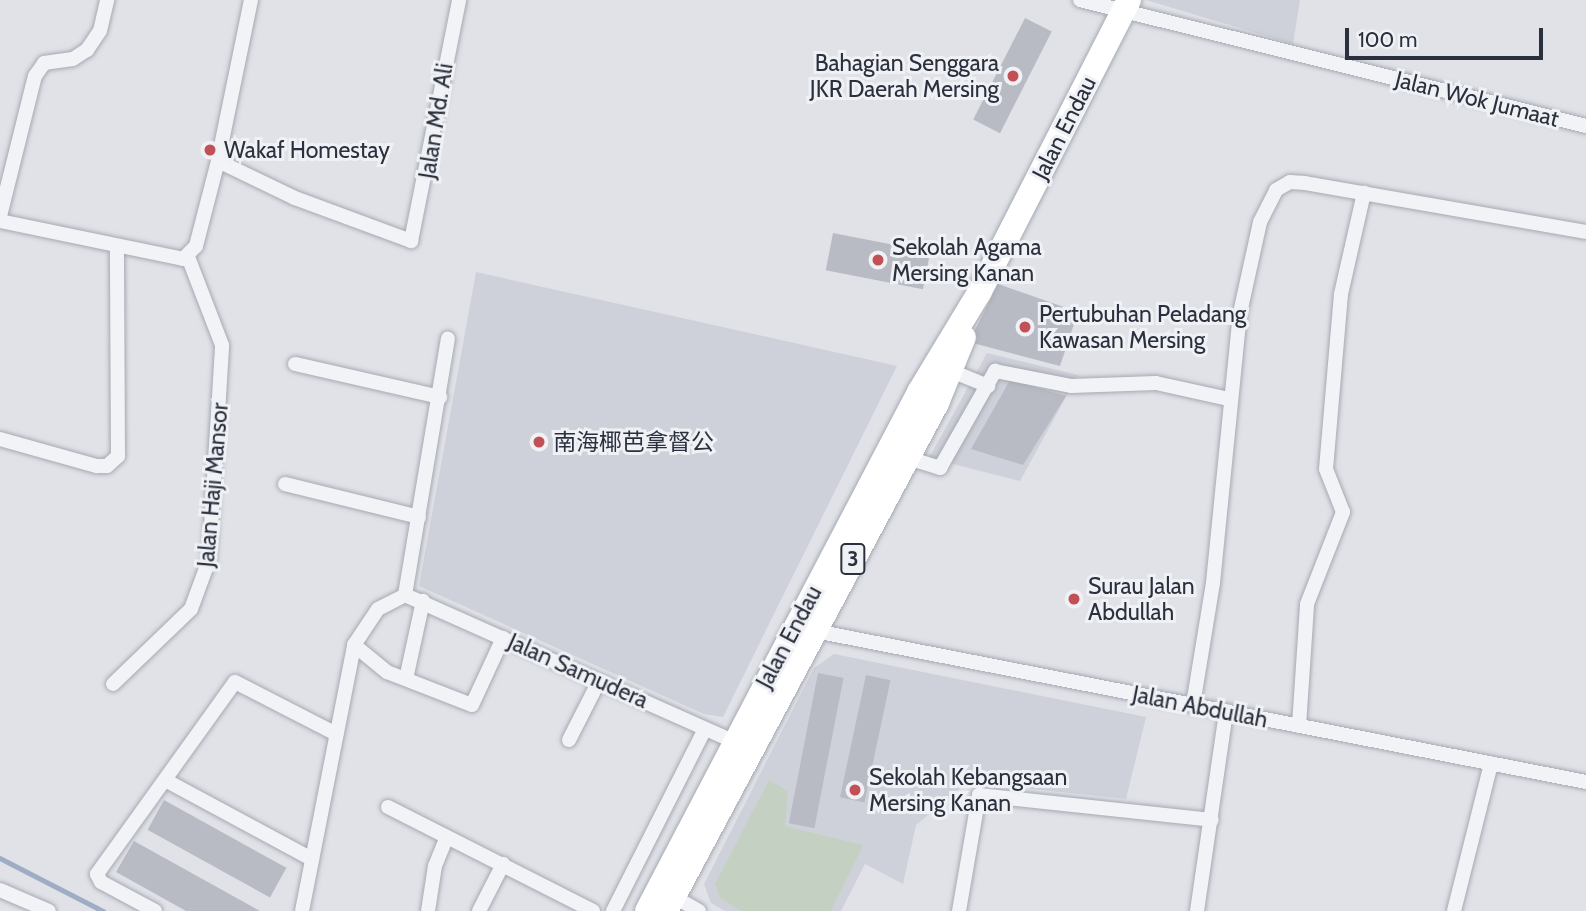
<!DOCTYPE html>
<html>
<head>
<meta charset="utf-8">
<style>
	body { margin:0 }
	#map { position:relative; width:1586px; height:911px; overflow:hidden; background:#e0e2e8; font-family:Cabin,"Noto Sans SC",sans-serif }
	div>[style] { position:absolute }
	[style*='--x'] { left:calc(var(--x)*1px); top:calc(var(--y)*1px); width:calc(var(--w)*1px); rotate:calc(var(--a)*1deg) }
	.built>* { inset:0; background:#ced1d9 }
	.green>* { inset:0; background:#c4d1c2 }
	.stream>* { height:4.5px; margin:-2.25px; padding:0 2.25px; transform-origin:2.25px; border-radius:2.25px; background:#9eadc4 }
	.building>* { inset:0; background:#b8bbc4; transform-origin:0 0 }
	.roads { filter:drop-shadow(0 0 2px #a6a9b2) drop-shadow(0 0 2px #a6a9b2) }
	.minor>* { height:14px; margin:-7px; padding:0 7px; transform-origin:7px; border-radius:7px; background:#f2f3f6 }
	.trunk>* { height:24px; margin:-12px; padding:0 12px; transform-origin:12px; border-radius:12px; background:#fff }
	.dots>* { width:19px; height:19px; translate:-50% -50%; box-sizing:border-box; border:4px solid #eff1f5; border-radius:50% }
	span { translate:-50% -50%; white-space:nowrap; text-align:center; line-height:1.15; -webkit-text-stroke:6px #eff1f5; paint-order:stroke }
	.shield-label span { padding:2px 5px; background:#eff1f5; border:2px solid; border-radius:5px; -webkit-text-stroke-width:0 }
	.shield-label { font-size:21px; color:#2a303e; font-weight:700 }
	.poi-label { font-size:23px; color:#2a303e }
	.right { translate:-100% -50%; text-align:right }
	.left { translate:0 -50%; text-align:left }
	.street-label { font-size:23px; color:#2a303e }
	.scale { position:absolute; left:1345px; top:28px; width:198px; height:32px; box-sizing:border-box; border:4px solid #2a303e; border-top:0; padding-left:9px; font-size:21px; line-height:24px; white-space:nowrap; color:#2a303e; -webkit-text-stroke:5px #eff1f5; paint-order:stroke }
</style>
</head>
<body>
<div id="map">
	<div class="built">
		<div style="clip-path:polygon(1146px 0,1300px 0,1293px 44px)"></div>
		<div style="clip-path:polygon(476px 272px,897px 366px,723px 717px,704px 714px,419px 586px)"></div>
		<div style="clip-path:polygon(987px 353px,1078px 375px,1020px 481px,929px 458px)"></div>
		<div style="clip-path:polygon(834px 654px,1146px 717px,1126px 799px,968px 782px,916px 825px,903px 884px,865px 864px,841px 911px,725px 911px,711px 903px,704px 884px,814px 668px)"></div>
	</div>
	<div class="green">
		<div style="clip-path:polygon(769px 780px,788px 791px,785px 826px,863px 845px,831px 911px,741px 911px,720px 898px,715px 884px)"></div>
	</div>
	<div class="stream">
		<div style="--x:0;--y:858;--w:116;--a:27.2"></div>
	</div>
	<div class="building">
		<div style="left:1025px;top:18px;width:30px;height:114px;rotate:27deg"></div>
		<div style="left:833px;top:233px;width:99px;height:38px;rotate:11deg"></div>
		<div style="clip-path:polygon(998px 284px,1078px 312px,1060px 366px,969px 342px)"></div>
		<div style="clip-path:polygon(1010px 380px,1066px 396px,1023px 465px,971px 449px)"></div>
		<div style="left:818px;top:673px;width:26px;height:153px;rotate:11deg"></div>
		<div style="left:866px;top:675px;width:25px;height:125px;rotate:12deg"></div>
		<div style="left:164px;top:800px;width:140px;height:34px;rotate:29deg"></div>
		<div style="clip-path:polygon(134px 841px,260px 911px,186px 911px,116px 872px)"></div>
	</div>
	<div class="roads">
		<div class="minor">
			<div style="--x:251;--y:0;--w:164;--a:101.6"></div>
			<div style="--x:218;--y:161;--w:85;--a:25.7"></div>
			<div style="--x:295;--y:198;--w:124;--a:20.3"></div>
			<div style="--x:411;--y:241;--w:246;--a:-78.7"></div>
			<div style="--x:1080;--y:0;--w:521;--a:13.98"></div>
			<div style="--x:0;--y:216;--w:144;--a:-76"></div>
			<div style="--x:35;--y:76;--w:16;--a:-55"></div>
			<div style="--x:44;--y:63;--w:29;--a:-8"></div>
			<div style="--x:73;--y:59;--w:17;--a:-33"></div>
			<div style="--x:87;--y:50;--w:23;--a:-56"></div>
			<div style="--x:100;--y:31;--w:32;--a:-77"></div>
			<div style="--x:0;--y:221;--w:187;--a:11.7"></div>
			<div style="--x:183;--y:259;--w:18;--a:-45"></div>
			<div style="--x:196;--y:246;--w:88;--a:-75.5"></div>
			<div style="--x:295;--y:364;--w:149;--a:12.8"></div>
			<div style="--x:944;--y:368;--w:48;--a:22.2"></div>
			<div style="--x:0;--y:439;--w:101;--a:15.6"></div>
			<div style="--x:97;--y:466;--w:10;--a:0"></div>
			<div style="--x:107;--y:466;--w:15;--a:-42"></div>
			<div style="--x:118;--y:456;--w:208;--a:-90.3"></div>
			<div style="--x:908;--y:458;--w:34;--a:17"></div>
			<div style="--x:940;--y:468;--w:112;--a:-60.4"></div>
			<div style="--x:995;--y:371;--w:77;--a:11.2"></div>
			<div style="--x:1071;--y:386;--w:85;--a:-2"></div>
			<div style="--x:1156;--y:383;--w:75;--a:12.4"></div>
			<div style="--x:285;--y:484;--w:138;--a:13.8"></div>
			<div style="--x:405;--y:595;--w:366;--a:24"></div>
			<div style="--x:405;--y:595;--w:260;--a:-80.5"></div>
			<div style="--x:815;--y:631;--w:786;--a:11.08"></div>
			<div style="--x:354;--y:645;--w:43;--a:39.3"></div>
			<div style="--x:387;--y:672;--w:91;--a:21.2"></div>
			<div style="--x:472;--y:705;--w:74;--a:-65.2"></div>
			<div style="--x:406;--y:679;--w:80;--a:-77.7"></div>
			<div style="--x:113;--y:684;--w:108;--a:-43.9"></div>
			<div style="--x:191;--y:609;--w:52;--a:-69.8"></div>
			<div style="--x:209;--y:560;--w:215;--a:-86.5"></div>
			<div style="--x:222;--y:345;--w:94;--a:-111.1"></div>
			<div style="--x:1193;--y:705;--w:124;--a:-80.7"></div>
			<div style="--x:1213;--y:583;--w:271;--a:-84.3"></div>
			<div style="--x:1240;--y:313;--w:93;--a:-77.6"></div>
			<div style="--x:1260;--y:222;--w:36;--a:-63"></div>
			<div style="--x:1276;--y:190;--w:16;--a:-30"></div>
			<div style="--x:1290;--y:182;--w:15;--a:4"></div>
			<div style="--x:1305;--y:183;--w:285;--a:9.9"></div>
			<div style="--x:1299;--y:726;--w:122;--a:-86.2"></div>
			<div style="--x:1307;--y:604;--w:99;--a:-68.6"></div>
			<div style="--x:1343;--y:512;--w:46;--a:-111.6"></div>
			<div style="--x:1326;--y:469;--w:176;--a:-85.1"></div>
			<div style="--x:1341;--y:294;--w:104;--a:-77.2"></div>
			<div style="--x:569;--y:740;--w:66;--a:-63"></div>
			<div style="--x:165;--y:780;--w:167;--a:28.3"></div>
			<div style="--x:388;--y:807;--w:230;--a:26.9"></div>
			<div style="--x:0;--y:890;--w:53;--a:23.2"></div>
			<div style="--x:673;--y:896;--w:30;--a:30"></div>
			<div style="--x:155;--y:911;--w:61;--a:-151.8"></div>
			<div style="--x:101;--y:882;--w:9;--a:-117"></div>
			<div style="--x:97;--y:874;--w:236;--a:-54.3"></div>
			<div style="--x:235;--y:682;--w:114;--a:27.2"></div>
			<div style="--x:302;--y:911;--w:271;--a:-78.9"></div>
			<div style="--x:354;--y:645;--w:43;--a:-56.3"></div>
			<div style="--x:378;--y:609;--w:30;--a:-27"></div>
			<div style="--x:428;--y:911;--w:46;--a:-81.2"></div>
			<div style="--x:435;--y:866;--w:31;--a:-68"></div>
			<div style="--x:479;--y:911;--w:53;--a:-62.9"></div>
			<div style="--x:613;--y:911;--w:204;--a:-63.2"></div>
			<div style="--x:959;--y:911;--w:118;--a:-80.2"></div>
			<div style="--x:979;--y:795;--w:234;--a:6.1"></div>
			<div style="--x:1197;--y:911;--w:202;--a:-81.7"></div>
			<div style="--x:1454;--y:911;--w:152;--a:-75.9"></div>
		</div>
		<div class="trunk">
			<div style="--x:647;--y:911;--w:586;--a:-62.34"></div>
			<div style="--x:919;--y:392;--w:116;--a:-58.8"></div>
			<div style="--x:979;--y:293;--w:329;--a:-62.9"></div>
			<div style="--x:666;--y:911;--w:576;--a:-61.92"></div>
			<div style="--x:937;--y:403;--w:71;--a:-67.8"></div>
		</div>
	</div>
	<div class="dots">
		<div style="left:1013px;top:76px;background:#c15157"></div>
		<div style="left:210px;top:150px;background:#c15157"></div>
		<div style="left:878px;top:260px;background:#c15157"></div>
		<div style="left:1025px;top:327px;background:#c15157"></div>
		<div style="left:539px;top:442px;background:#c15157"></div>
		<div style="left:1074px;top:599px;background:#c15157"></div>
		<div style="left:855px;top:790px;background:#c15157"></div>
	</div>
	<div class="shield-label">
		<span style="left:853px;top:559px">3</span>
	</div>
	<div class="poi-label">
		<span class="right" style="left:999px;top:76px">Bahagian Senggara<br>JKR Daerah Mersing</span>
		<span class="left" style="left:224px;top:150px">Wakaf Homestay</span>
		<span class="left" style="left:892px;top:260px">Sekolah Agama<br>Mersing Kanan</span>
		<span class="left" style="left:1039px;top:327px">Pertubuhan Peladang<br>Kawasan Mersing</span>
		<span class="left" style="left:553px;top:442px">南海椰芭拿督公</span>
		<span class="left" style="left:1088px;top:599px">Surau Jalan<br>Abdullah</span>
		<span class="left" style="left:869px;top:790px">Sekolah Kebangsaan<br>Mersing Kanan</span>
	</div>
	<div class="street-label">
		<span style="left:1477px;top:99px;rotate:14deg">Jalan Wok Jumaat</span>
		<span style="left:436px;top:121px;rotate:-81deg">Jalan Md. Ali</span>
		<span style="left:1064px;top:128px;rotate:-63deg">Jalan Endau</span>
		<span style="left:213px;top:485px;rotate:-85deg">Jalan Haji Mansor</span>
		<span style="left:789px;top:637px;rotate:-62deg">Jalan Endau</span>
		<span style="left:578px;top:671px;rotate:24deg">Jalan Samudera</span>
		<span style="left:1200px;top:707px;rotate:11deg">Jalan Abdullah</span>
	</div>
	<div class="scale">100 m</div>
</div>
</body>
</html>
